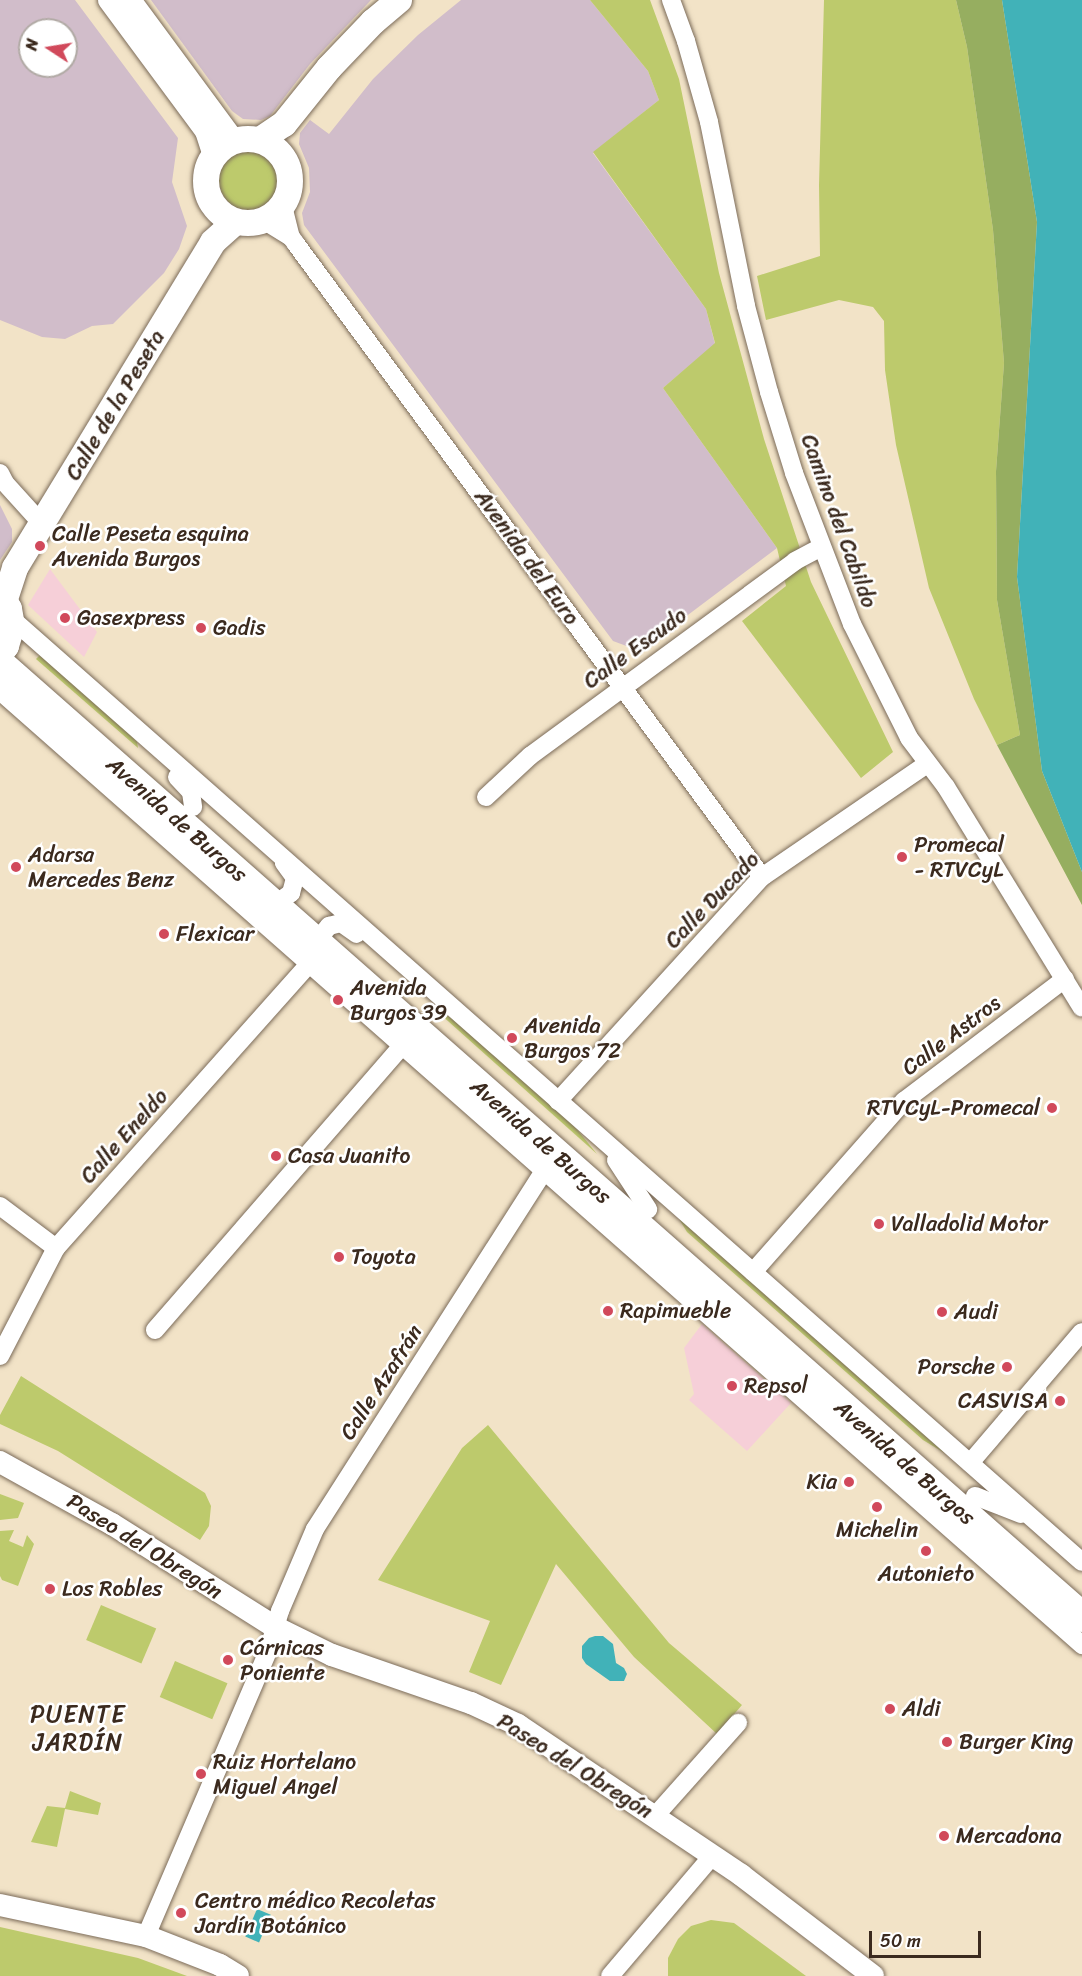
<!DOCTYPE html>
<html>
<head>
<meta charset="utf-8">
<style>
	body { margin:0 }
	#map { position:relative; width:1082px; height:1976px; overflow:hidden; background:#f2e3c7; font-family:Sriracha,sans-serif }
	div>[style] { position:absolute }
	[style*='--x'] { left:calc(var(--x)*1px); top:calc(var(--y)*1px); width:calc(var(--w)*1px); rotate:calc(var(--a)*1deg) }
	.built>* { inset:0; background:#f6cfd8 }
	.industrial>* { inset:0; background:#d1bdca }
	.green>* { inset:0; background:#bdca6c; transform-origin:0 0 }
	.round { border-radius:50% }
	.forest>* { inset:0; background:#96ae60 }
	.water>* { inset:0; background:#41b2b8; transform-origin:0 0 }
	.roads { filter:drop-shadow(0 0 2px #7b6b59) drop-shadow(0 0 2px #7b6b59) }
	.minor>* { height:18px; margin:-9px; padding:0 9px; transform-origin:9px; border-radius:9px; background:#fff }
	.tertiary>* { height:22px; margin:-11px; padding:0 11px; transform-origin:11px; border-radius:11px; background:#fff }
	.secondary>* { height:26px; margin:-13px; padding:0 13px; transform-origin:13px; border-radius:13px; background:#fff }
	.secondary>.ring { margin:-13px; padding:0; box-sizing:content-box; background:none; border:26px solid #fff; border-radius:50% }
	.trunk>* { height:30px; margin:-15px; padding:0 15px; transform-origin:15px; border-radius:15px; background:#fff }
	.dots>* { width:16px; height:16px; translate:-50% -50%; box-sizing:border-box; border:3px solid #fff; border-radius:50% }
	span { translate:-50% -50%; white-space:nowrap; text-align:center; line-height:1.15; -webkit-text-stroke:5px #fff; paint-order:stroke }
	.street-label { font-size:22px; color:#3b2a1e }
	.poi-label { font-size:22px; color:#3b2a1e }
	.left { translate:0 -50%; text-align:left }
	.right { translate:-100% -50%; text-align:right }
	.neighbourhood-label { font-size:24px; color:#3b2a1e; letter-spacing:1.5px }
	.north { position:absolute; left:18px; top:18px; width:60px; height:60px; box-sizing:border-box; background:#fff; border:2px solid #b1aaa5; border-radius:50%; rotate:282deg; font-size:16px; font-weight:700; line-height:24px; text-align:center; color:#3b2a1e }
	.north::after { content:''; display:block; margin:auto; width:21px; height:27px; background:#d1495b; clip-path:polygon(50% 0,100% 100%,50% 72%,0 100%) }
	.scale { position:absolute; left:869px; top:1931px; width:112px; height:27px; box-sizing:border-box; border:3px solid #3b2a1e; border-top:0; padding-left:8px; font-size:18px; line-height:21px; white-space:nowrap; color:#3b2a1e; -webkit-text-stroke:4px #fff; paint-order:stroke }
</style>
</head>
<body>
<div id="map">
	<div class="built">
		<div style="clip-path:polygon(50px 569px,97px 632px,84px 657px,28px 605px)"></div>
		<div style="clip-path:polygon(702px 1324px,791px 1403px,747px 1451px,689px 1400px,694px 1394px,684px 1348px)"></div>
	</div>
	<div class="industrial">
		<div style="clip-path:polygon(evenodd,0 0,75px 0,178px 138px,172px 182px,187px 226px,179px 249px,164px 273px,113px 324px,92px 326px,65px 339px,42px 337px,0 320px,0 0,30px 30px,66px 30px,66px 66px,30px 66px,30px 30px)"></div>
		<div style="clip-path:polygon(151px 0,371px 0,310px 64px,270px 116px,261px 120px,243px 119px,232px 111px)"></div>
		<div style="clip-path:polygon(461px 0,590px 0,648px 71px,659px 100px,593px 153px,706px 309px,715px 344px,663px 388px,777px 548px,640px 651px,613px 641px,304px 225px,302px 213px,310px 192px,309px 168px,299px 144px,300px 133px,310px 120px,329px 134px,373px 79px,418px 35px)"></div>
		<div style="clip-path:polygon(0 505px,12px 529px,12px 542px,0 560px)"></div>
	</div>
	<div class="green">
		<div style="clip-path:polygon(590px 0,650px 0,679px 79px,719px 273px,764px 439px,811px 582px,893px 752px,861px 778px,742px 621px,786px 586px,777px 548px,663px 388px,715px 343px,706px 309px,593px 152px,659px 100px,648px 71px)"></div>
		<div style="clip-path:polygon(824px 0,956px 0,967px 47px,993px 230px,1004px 363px,996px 471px,997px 600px,1020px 735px,997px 745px,974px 699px,929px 588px,896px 445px,885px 370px,884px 321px,873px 307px,839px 300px,766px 320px,757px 276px,820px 256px,819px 185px)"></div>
		<div class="round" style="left:219px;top:149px;width:62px;height:62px"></div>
		<div style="clip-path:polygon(42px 653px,116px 719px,137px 742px,138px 748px,36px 659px)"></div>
		<div style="clip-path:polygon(430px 1005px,467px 1028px,562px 1111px,597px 1154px)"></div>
		<div style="clip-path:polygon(681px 1217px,956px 1460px,923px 1440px,687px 1232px,679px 1219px)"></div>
		<div style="clip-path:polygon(21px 1376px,205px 1493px,211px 1506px,209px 1526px,200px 1540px,58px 1451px,0 1424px,0 1415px)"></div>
		<div style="clip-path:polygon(488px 1425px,669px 1643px,742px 1705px,717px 1734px,634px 1657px,556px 1564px,501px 1685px,469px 1672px,490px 1621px,378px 1580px,462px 1448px)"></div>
		<div style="clip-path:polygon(0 1494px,24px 1503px,18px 1518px,0 1520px)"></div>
		<div style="clip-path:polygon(14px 1530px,9px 1541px,23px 1547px,27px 1535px,34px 1544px,18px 1586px,2px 1580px,0 1576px,0 1531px)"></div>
		<div style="left:101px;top:1605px;width:60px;height:38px;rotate:23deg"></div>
		<div style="left:175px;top:1661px;width:57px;height:39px;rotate:23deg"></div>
		<div style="clip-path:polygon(70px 1791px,101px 1803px,98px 1815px,65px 1809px,57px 1847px,31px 1842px,47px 1806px,65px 1808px)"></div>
		<div style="clip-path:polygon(711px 1920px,734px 1923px,806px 1976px,668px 1976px,668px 1958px,678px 1939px,691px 1926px)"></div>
		<div style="clip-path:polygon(0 1927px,138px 1958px,187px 1976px,0 1976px)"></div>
	</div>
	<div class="forest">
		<div style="clip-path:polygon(956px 0,1002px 0,1037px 222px,1017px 577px,1042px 771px,1082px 872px,1082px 905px,997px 745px,1020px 735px,997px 600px,996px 471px,1004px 363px,993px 230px,967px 47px)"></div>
	</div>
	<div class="water">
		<div style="clip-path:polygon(1002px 0,1082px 0,1082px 872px,1042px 771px,1017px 577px,1037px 222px)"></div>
		<div style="clip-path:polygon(595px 1636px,603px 1636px,613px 1644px,616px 1663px,624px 1668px,627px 1674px,624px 1681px,610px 1681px,586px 1664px,582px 1658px,582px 1646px,589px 1638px)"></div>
		<div style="left:257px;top:1909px;width:15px;height:30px;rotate:23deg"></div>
	</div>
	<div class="roads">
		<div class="minor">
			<div style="--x:671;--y:0;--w:44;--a:69.9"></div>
			<div style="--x:686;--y:41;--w:84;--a:74.1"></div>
			<div style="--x:709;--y:122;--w:188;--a:78.6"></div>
			<div style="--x:746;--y:306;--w:89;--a:75"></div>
			<div style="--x:769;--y:392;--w:85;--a:72.8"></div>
			<div style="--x:794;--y:473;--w:162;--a:69"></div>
			<div style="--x:852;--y:624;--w:127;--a:63.4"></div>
			<div style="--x:909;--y:738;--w:61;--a:52.9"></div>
			<div style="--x:946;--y:787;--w:259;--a:58.4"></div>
			<div style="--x:283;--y:206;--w:32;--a:76"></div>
			<div style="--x:265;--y:221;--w:31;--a:32"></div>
			<div style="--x:291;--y:237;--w:9;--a:54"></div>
			<div style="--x:296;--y:244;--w:786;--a:53.64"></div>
			<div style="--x:0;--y:473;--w:11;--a:63"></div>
			<div style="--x:5;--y:483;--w:57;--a:47.9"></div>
			<div style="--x:12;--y:619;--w:1426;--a:41.39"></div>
			<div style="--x:0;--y:691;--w:1443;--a:41.4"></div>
			<div style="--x:177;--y:777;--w:21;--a:47"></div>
			<div style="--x:191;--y:792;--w:15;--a:82"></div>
			<div style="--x:486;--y:797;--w:60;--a:-43"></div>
			<div style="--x:530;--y:756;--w:329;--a:-36.3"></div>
			<div style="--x:795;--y:561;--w:30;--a:-28"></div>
			<div style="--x:266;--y:904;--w:8;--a:7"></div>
			<div style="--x:274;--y:905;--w:21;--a:-35"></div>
			<div style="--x:291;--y:893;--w:16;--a:-75"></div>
			<div style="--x:295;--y:878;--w:19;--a:-126"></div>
			<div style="--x:315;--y:951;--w:9;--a:-84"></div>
			<div style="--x:316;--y:942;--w:21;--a:-51"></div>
			<div style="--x:329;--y:926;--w:12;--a:-14"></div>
			<div style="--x:341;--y:923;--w:19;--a:35"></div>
			<div style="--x:558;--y:1101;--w:303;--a:-47.7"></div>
			<div style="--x:762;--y:877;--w:200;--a:-34.4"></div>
			<div style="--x:616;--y:1160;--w:59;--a:56.9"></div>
			<div style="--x:0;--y:1206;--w:70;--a:36.9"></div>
			<div style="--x:753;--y:1272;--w:228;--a:-48.6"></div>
			<div style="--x:904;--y:1101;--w:202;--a:-37.2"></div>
			<div style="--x:155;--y:1330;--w:376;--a:-49"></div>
			<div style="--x:0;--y:1356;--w:122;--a:-62.6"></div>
			<div style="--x:56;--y:1248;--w:379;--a:-48.3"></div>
			<div style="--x:970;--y:1463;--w:172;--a:-49.5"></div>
			<div style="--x:975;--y:1496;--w:49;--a:21.4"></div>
			<div style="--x:655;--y:1816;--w:125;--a:-48.3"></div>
			<div style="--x:146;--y:1936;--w:310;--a:-66.8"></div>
			<div style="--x:268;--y:1651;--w:42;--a:-73.3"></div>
			<div style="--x:280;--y:1611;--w:89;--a:-66.9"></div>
			<div style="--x:315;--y:1529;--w:426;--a:-57.4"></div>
			<div style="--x:610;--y:1976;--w:157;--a:-49.6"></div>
		</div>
		<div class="tertiary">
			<div style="--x:109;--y:0;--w:163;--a:53.5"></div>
			<div style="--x:206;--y:131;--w:26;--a:72"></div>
			<div style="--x:130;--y:0;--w:175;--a:53.6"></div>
			<div style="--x:0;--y:1462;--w:128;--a:29"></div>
			<div style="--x:112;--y:1524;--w:193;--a:32.3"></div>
			<div style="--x:275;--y:1627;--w:64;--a:26.2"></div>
			<div style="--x:332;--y:1655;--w:147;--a:19.1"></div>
			<div style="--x:471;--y:1703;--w:52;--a:25.1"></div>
			<div style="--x:518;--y:1725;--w:269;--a:33.9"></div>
			<div style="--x:741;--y:1875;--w:166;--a:37.4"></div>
			<div style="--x:0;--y:1905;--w:149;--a:12"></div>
			<div style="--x:146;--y:1936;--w:79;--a:21.4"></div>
			<div style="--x:220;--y:1965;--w:21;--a:31"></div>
		</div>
		<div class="secondary">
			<div class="ring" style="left:206px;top:139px;width:58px;height:58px"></div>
			<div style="--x:260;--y:140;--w:29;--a:-34"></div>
			<div style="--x:284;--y:124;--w:72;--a:-51.2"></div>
			<div style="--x:329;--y:68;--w:64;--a:-46.3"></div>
			<div style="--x:373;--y:22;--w:34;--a:-40"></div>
			<div style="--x:0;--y:592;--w:19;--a:62"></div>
			<div style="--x:9;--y:609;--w:17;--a:80"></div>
			<div style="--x:12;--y:626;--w:21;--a:107"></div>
			<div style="--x:6;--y:646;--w:10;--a:127"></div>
			<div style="--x:5;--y:599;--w:33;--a:-72"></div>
			<div style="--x:15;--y:568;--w:381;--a:-58.7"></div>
			<div style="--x:213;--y:242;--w:30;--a:-42"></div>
		</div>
		<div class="trunk">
			<div style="--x:0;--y:664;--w:1442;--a:41.37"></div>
		</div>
	</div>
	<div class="dots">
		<div style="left:40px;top:546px;background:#d1495b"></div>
		<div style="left:65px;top:618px;background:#d1495b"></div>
		<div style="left:201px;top:628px;background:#d1495b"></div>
		<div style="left:902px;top:857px;background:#d1495b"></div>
		<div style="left:16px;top:867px;background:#d1495b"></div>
		<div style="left:164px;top:934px;background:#d1495b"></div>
		<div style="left:338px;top:1000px;background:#d1495b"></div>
		<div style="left:512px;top:1038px;background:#d1495b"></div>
		<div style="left:1052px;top:1108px;background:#d1495b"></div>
		<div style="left:276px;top:1156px;background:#d1495b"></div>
		<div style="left:879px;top:1224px;background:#d1495b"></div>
		<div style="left:339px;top:1257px;background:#d1495b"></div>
		<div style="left:608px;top:1311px;background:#d1495b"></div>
		<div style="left:942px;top:1312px;background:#d1495b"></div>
		<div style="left:1007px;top:1367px;background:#d1495b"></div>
		<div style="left:732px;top:1386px;background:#d1495b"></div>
		<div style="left:1060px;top:1401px;background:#d1495b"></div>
		<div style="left:849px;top:1482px;background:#d1495b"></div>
		<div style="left:877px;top:1507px;background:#d1495b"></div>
		<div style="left:926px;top:1551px;background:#d1495b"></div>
		<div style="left:50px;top:1589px;background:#d1495b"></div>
		<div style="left:228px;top:1660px;background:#d1495b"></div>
		<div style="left:890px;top:1709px;background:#d1495b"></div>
		<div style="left:947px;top:1742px;background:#d1495b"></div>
		<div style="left:201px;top:1774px;background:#d1495b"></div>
		<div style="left:944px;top:1836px;background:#d1495b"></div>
		<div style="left:181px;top:1913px;background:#d1495b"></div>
	</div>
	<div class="street-label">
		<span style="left:115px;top:405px;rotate:-59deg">Calle de la Peseta</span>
		<span style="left:839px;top:521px;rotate:70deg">Camino del Cabildo</span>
		<span style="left:527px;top:557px;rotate:54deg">Avenida del Euro</span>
		<span style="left:635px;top:648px;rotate:-36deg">Calle Escudo</span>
		<span style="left:177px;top:819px;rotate:41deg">Avenida de Burgos</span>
		<span style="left:712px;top:900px;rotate:-46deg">Calle Ducado</span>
		<span style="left:951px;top:1035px;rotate:-37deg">Calle Astros</span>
		<span style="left:124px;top:1136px;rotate:-48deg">Calle Eneldo</span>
		<span style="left:541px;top:1141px;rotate:41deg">Avenida de Burgos</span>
		<span style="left:381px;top:1382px;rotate:-57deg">Calle Azafrán</span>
		<span style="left:905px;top:1462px;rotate:41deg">Avenida de Burgos</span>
		<span style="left:145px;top:1546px;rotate:32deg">Paseo del Obregón</span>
		<span style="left:575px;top:1766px;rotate:32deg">Paseo del Obregón</span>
	</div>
	<div class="poi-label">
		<span class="left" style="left:52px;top:546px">Calle Peseta esquina<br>Avenida Burgos</span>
		<span class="left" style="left:77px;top:618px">Gasexpress</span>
		<span class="left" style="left:213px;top:628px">Gadis</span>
		<span class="left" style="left:914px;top:857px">Promecal<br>- RTVCyL</span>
		<span class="left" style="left:28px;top:867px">Adarsa<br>Mercedes Benz</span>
		<span class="left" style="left:176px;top:934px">Flexicar</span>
		<span class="left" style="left:350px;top:1000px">Avenida<br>Burgos 39</span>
		<span class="left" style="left:524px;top:1038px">Avenida<br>Burgos 72</span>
		<span class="right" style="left:1040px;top:1108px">RTVCyL-Promecal</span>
		<span class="left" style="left:288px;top:1156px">Casa Juanito</span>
		<span class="left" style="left:891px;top:1224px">Valladolid Motor</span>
		<span class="left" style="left:351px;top:1257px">Toyota</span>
		<span class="left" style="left:620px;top:1311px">Rapimueble</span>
		<span class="left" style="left:954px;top:1312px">Audi</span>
		<span class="right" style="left:995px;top:1367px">Porsche</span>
		<span class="left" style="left:744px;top:1386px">Repsol</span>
		<span class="right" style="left:1048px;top:1401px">CASVISA</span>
		<span class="right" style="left:837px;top:1482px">Kia</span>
		<span style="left:877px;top:1530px">Michelin</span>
		<span style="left:926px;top:1574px">Autonieto</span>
		<span class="left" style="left:62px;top:1589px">Los Robles</span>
		<span class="left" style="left:240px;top:1660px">Cárnicas<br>Poniente</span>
		<span class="left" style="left:902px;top:1709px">Aldi</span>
		<span class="left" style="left:959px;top:1742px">Burger King</span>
		<span class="left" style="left:213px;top:1774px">Ruiz Hortelano<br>Miguel Angel</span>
		<span class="left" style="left:956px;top:1836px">Mercadona</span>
		<span class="left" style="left:195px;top:1913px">Centro médico Recoletas<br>Jardín Botánico</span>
	</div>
	<div class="neighbourhood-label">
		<span style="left:78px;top:1729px">PUENTE<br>JARDÍN</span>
	</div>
	<div class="north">N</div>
	<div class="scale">50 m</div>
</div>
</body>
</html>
